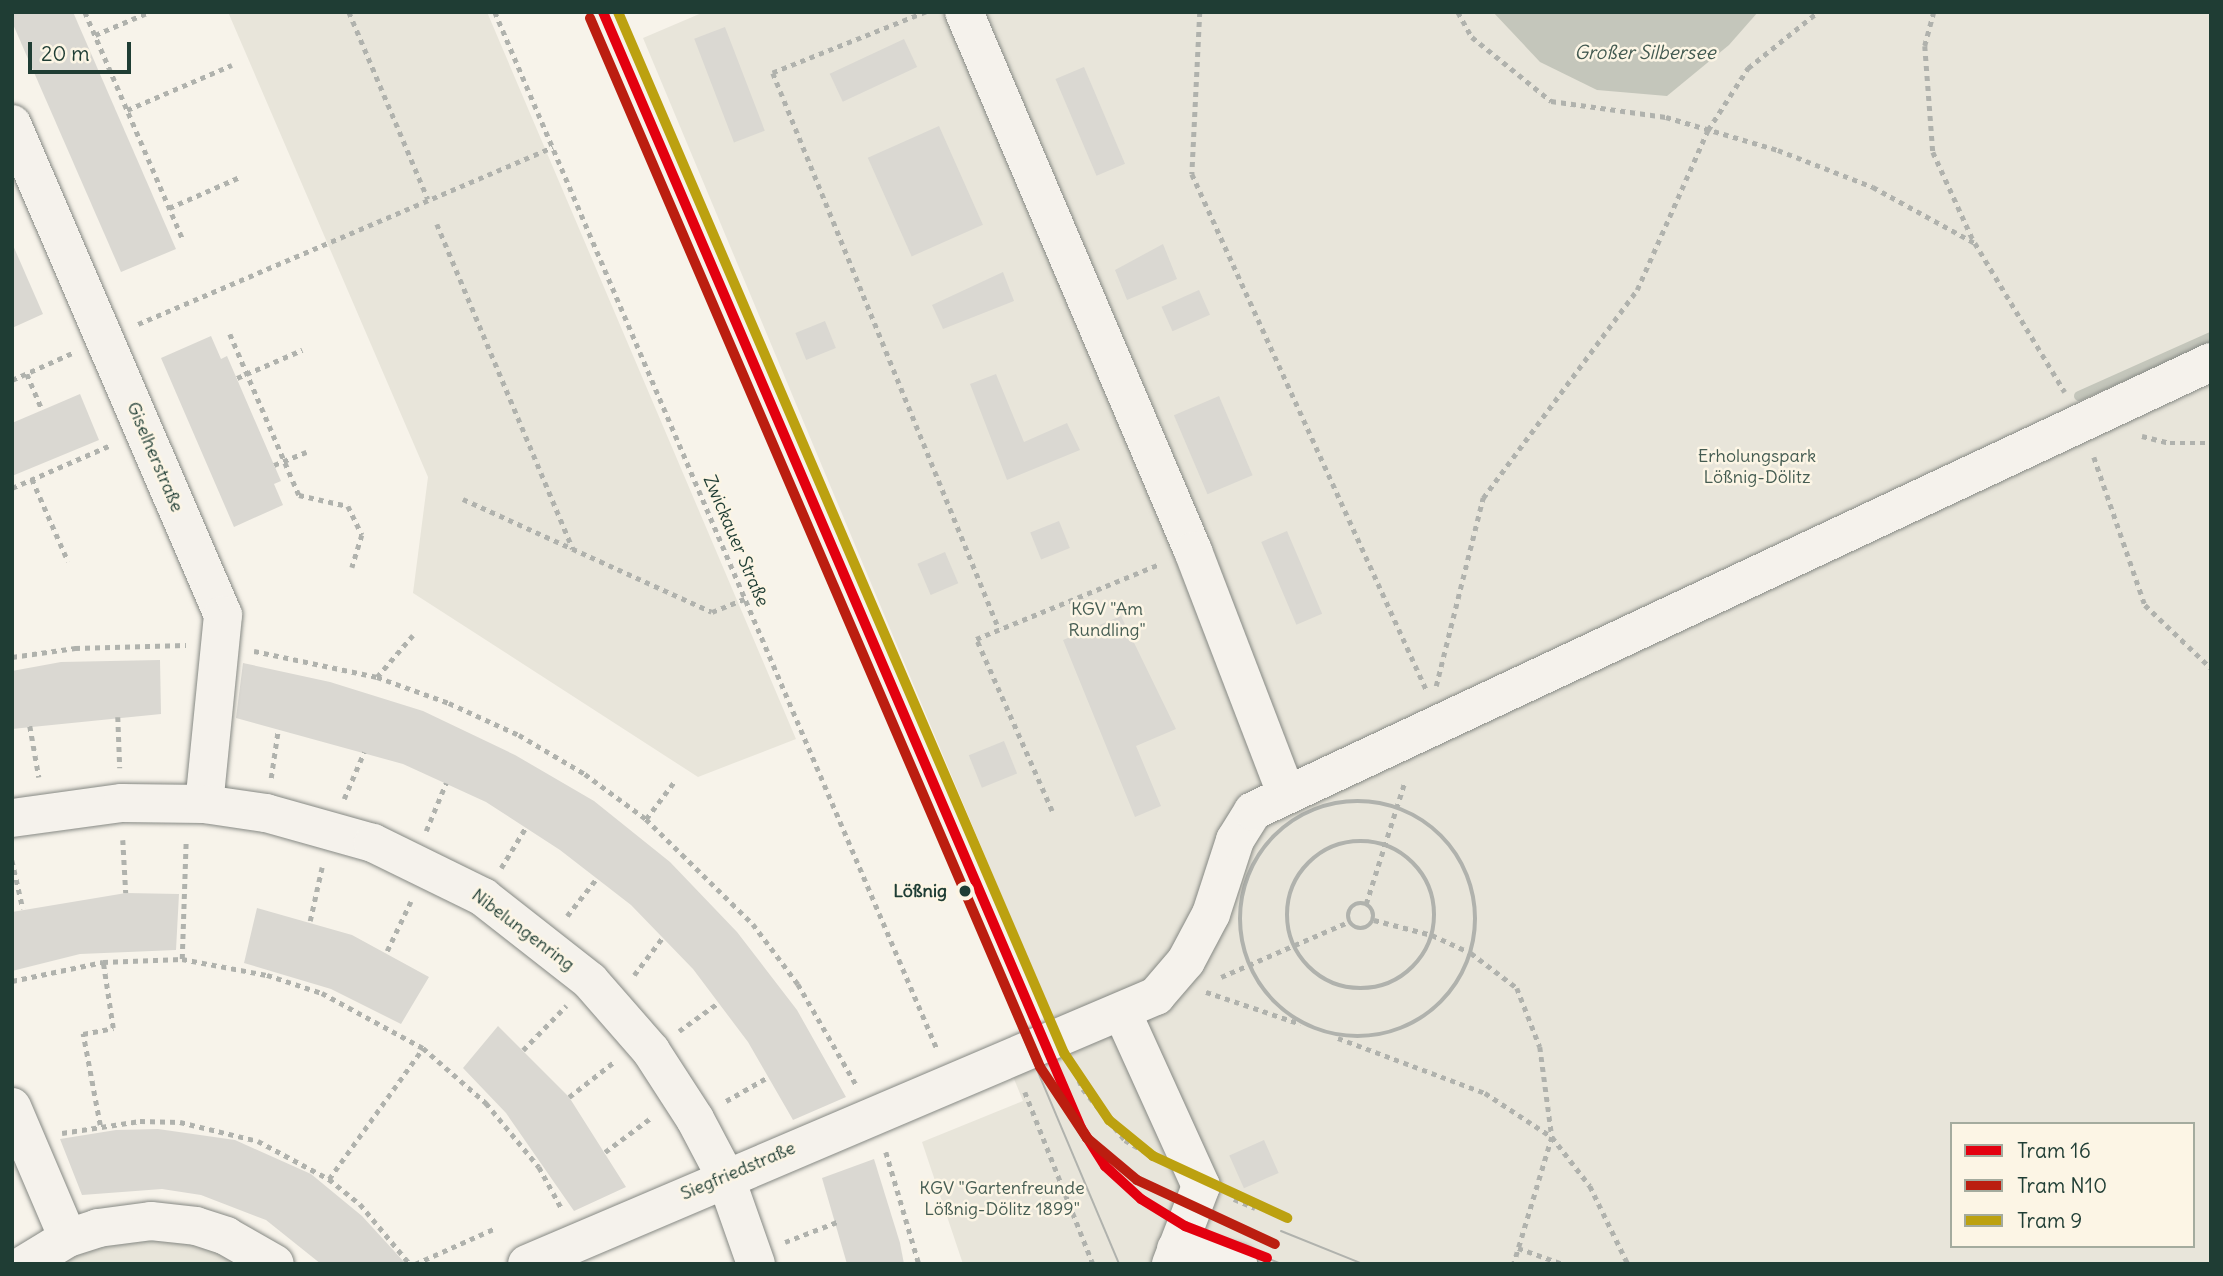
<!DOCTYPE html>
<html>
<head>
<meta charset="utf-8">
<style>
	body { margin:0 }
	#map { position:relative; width:2223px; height:1276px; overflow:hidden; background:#f7f3ea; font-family:Delius,sans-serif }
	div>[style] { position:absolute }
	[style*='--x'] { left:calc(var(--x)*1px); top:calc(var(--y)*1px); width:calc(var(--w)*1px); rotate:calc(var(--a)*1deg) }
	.green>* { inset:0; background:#e8e5da }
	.water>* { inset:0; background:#c4c6bb }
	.stream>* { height:10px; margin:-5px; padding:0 5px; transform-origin:5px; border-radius:5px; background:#c4c6bb }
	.building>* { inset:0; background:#dad8d2; transform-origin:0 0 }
	.path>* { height:4.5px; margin-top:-2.25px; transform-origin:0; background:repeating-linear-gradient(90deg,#b0b2ad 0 5px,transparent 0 10px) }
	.path>.ring { margin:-2.25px; padding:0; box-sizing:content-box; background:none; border:4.5px solid #b0b2ad; border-radius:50% }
	.roads { filter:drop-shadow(0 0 2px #868984) drop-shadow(0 0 2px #868984) }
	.minor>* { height:38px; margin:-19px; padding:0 19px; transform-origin:19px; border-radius:19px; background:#f5f2ec }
	.tram>* { height:2px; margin:-1px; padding:0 1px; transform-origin:1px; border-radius:1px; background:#b0b2ad }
	.tram-1>* { height:10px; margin:-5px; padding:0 5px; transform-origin:5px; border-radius:5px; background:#e3000f }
	.tram-2>* { height:10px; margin:-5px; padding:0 5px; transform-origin:5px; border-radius:5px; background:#bb1e10 }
	.tram-3>* { height:10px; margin:-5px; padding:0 5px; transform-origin:5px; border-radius:5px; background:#bca110 }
	.dots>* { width:19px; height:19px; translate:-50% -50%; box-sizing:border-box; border:4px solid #fcf5e5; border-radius:50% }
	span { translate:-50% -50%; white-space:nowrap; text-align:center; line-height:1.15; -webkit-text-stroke:5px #fcf5e5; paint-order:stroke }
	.street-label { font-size:18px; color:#1f3d34 }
	.park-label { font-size:18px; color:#455c52 }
	.stop-label { font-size:18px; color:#1f3d34; font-weight:700 }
	.right { translate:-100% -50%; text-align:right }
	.water-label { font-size:19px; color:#435a51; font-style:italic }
	.frame { position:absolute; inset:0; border:14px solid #1f3d34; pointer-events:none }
	.legend { position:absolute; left:1950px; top:1122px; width:245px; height:126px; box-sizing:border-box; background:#fcf5e5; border:2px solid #a4ab9e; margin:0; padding:9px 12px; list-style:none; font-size:21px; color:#1f3d34 }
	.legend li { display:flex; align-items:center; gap:14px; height:35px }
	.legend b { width:35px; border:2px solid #a4ab9e }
	.scale { position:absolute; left:28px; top:42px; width:103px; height:32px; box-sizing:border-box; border:4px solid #1f3d34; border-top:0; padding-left:9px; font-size:21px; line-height:24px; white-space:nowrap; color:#1f3d34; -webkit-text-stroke:5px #fcf5e5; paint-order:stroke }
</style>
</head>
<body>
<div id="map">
	<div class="green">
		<div style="clip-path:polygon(228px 12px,487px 12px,796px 739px,698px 777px,413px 593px,428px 477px)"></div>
		<div style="clip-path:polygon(evenodd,704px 12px,2211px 12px,2211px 1264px,963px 1264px,922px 1142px,1023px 1101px,1006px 1059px,1044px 1044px,1052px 1016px,643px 38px,704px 12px,1952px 1124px,2193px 1124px,2193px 1246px,1952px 1246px,1952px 1124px)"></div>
		<div style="clip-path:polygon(173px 1237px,250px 1264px,50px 1264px,94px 1244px)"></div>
	</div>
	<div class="water">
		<div style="clip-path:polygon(1493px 12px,1758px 12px,1729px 45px,1667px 96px,1597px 90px,1540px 62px)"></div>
	</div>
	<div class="stream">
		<div style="--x:2079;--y:396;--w:145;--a:-24.1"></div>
	</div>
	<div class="building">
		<div style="clip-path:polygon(12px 12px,73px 12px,176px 249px,121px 272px,12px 22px)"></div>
		<div style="left:725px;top:27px;width:111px;height:33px;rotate:69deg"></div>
		<div style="left:904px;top:39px;width:31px;height:82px;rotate:65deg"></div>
		<div style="left:1084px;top:67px;width:105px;height:31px;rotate:67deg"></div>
		<div style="left:939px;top:126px;width:108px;height:78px;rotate:66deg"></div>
		<div style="clip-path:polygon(12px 243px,43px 314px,12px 328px)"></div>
		<div style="clip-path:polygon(1163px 244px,1177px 279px,1127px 300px,1115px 270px)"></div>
		<div style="clip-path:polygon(1003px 272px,1014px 301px,943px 329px,932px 305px)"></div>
		<div style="left:1199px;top:290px;width:27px;height:41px;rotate:66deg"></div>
		<div style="left:825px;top:321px;width:29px;height:32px;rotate:68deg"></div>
		<div style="clip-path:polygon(211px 336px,221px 359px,227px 356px,281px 481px,274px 484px,283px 505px,234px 527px,161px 358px)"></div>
		<div style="clip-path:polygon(996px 374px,1024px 442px,1067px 423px,1080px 450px,1007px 480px,970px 384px)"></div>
		<div style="clip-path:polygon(80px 394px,99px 440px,12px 476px,12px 423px)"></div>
		<div style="left:1219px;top:396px;width:86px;height:49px;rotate:67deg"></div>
		<div style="left:1059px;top:521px;width:29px;height:31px;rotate:68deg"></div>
		<div style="left:1287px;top:531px;width:90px;height:28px;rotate:67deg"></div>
		<div style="left:945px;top:552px;width:34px;height:30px;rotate:67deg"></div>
		<div style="clip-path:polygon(1121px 616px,1176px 729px,1136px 746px,1161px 806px,1135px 817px,1063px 640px)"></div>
		<div style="clip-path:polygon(160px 660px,161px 714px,12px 729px,12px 671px,61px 662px)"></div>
		<div style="clip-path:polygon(243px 663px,330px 682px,423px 711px,515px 755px,594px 801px,670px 862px,737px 932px,797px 1010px,846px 1097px,793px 1120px,748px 1042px,693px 969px,631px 905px,560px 850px,486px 802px,403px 764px,236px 718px)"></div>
		<div style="left:1004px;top:741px;width:35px;height:38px;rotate:68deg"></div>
		<div style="clip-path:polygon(126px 893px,179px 894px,176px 950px,80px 954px,12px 971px,12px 912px)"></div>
		<div style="clip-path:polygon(257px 908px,352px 935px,429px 977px,401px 1024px,331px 989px,244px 963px)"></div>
		<div style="clip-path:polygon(498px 1026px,569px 1097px,626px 1187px,574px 1211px,506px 1113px,463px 1068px)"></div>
		<div style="clip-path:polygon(158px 1129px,235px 1140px,311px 1174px,362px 1216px,406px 1264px,321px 1264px,266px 1220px,201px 1195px,162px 1189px,82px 1195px,60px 1139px,116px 1130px)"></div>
		<div style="left:1264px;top:1140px;width:36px;height:38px;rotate:66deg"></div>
		<div style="clip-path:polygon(874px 1159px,900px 1243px,904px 1264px,847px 1264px,822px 1178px)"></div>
	</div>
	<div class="path">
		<div style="--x:85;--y:12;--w:248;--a:66.7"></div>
		<div style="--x:349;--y:12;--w:203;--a:67.1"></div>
		<div style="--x:495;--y:12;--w:1129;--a:66.91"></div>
		<div style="--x:926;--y:12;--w:165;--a:158.3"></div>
		<div style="--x:773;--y:73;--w:600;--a:67.88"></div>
		<div style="--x:1200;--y:12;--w:162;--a:92.8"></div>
		<div style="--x:1192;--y:174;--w:568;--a:65.56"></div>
		<div style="--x:1458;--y:12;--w:29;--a:61"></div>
		<div style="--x:1472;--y:37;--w:102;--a:39"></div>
		<div style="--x:1551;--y:101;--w:116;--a:7.9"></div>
		<div style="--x:1666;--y:117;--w:117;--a:16.4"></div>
		<div style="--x:1778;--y:150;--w:102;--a:21.3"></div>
		<div style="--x:1873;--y:187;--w:116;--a:28.8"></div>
		<div style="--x:1975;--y:243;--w:174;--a:58.9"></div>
		<div style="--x:1934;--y:12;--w:35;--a:105"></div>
		<div style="--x:1925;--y:46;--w:106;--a:85.7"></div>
		<div style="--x:1933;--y:152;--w:99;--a:65.5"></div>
		<div style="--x:95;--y:35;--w:59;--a:-23.1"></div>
		<div style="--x:127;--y:110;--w:114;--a:-23.2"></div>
		<div style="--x:169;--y:208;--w:77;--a:-23.6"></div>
		<div style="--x:437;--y:224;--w:352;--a:67.3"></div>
		<div style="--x:138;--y:324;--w:451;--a:-23.1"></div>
		<div style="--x:230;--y:334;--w:175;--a:66.8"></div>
		<div style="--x:299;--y:495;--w:50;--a:12.7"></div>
		<div style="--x:348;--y:506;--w:32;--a:64"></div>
		<div style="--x:362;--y:535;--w:34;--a:107"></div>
		<div style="--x:27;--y:374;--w:39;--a:67"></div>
		<div style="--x:237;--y:378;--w:71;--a:-23.3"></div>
		<div style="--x:12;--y:380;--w:66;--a:-24.2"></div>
		<div style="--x:2142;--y:436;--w:29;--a:14"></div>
		<div style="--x:2170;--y:443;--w:41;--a:0"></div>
		<div style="--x:2094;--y:457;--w:157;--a:71"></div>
		<div style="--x:2145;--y:605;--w:91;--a:43.7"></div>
		<div style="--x:274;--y:465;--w:35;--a:-22"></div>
		<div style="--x:32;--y:479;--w:90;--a:66.3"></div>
		<div style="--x:12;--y:488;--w:108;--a:-23.5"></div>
		<div style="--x:463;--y:499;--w:273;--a:24.4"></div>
		<div style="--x:712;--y:612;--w:35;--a:-22"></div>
		<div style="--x:254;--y:651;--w:126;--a:11.9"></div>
		<div style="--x:377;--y:677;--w:77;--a:19.9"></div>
		<div style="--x:449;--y:703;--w:77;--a:24.6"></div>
		<div style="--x:519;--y:735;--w:77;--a:30.6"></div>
		<div style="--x:585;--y:774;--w:76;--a:36.4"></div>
		<div style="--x:646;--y:819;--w:150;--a:44.5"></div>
		<div style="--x:753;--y:924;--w:75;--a:53.1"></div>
		<div style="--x:798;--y:984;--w:118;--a:60"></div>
		<div style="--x:12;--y:657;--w:64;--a:-8.1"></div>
		<div style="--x:75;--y:648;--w:111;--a:-1.5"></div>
		<div style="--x:377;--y:677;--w:55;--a:-49.4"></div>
		<div style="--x:1436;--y:686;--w:194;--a:-76"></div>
		<div style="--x:1483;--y:498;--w:259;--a:-53.5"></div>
		<div style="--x:1637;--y:290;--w:175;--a:-66.1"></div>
		<div style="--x:1708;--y:130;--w:74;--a:-57.2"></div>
		<div style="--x:1748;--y:68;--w:90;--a:-38.7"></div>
		<div style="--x:118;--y:717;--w:51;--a:87.8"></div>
		<div style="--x:30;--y:726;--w:52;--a:80"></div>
		<div style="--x:271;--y:778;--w:49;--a:-81.7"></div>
		<div style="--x:344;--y:799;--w:51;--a:-66.9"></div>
		<div class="ring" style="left:1240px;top:801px;width:231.5px;height:231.5px"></div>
		<div style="--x:1052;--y:811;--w:188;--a:-113.8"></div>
		<div style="--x:976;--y:639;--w:199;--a:-22.2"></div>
		<div style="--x:646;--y:819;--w:46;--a:-52.9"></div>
		<div style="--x:426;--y:831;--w:52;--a:-67.4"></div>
		<div style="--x:123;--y:840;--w:53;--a:86.8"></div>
		<div class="ring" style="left:1287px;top:841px;width:143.5px;height:143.5px"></div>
		<div style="--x:12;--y:860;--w:50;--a:77.3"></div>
		<div style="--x:501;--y:868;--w:48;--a:-58.6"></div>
		<div class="ring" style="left:1348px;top:903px;width:21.5px;height:21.5px"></div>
		<div style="--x:1366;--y:904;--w:129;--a:-72.4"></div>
		<div style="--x:567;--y:916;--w:48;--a:-51.7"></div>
		<div style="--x:1374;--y:920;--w:60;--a:14.5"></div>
		<div style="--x:1432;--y:935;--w:43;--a:24.8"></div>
		<div style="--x:1471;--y:953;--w:58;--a:37.3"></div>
		<div style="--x:1517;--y:988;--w:63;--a:68.7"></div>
		<div style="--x:1540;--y:1047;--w:91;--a:82.4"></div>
		<div style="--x:1552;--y:1137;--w:133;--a:106.7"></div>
		<div style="--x:310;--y:921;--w:55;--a:-77.5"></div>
		<div style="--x:387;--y:951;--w:55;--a:-64.4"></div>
		<div style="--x:182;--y:959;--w:120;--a:-88.1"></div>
		<div style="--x:634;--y:975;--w:48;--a:-52.7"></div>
		<div style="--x:1221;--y:977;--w:138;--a:-23.4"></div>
		<div style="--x:12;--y:981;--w:93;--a:-11.8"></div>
		<div style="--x:103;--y:962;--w:79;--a:-2.2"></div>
		<div style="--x:182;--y:959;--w:86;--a:10.7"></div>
		<div style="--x:267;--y:975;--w:58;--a:18.1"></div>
		<div style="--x:322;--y:993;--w:115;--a:28.6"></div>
		<div style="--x:423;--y:1048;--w:84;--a:41.1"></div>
		<div style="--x:486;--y:1103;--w:83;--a:50.4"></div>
		<div style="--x:539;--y:1167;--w:48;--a:61.3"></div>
		<div style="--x:1206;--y:992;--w:100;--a:18.6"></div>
		<div style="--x:679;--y:1031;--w:48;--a:-35.7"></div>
		<div style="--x:1338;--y:1038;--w:157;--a:20.5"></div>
		<div style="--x:1485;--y:1093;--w:80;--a:33.3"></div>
		<div style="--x:1552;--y:1137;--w:62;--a:52.2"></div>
		<div style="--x:1590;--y:1186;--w:87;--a:64"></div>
		<div style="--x:523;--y:1050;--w:62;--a:-45.7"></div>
		<div style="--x:1075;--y:1071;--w:20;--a:66"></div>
		<div style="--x:1083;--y:1089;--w:66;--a:50.5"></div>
		<div style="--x:1125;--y:1140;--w:24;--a:30"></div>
		<div style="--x:1025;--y:1092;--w:185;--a:68.4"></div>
		<div style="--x:569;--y:1097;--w:58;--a:-38"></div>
		<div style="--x:726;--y:1101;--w:48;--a:-29.7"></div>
		<div style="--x:100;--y:1125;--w:93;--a:-100.6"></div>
		<div style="--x:83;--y:1034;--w:31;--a:-11"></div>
		<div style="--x:113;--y:1028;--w:67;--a:-98.6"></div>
		<div style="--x:62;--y:1133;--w:79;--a:-8.7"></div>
		<div style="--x:140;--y:1121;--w:40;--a:1.4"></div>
		<div style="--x:180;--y:1122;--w:80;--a:13.7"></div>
		<div style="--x:258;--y:1141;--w:81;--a:28.2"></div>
		<div style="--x:329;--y:1179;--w:40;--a:39"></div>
		<div style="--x:360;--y:1204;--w:78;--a:50.2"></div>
		<div style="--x:605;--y:1152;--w:59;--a:-36.7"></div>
		<div style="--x:886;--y:1152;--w:117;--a:73.6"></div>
		<div style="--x:329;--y:1179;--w:161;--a:-54.3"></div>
		<div style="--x:1234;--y:1199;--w:23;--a:23"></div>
		<div style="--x:785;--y:1242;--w:56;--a:-21"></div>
		<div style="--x:1518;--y:1248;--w:48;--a:19.6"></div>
		<div style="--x:415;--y:1264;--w:89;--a:-24"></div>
	</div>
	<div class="roads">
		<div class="minor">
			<div style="--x:964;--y:12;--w:586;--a:66.98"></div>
			<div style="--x:1193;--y:551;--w:259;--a:69"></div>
			<div style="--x:12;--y:124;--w:534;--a:66.75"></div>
			<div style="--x:223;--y:615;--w:190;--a:95.7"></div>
			<div style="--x:12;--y:818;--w:111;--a:-7.8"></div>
			<div style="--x:122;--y:803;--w:82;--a:0.7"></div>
			<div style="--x:204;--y:804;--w:63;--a:8.3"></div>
			<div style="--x:266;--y:813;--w:111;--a:15.7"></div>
			<div style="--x:373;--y:843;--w:123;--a:26.1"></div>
			<div style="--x:483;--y:897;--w:136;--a:38.1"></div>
			<div style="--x:590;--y:981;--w:93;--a:48.9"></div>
			<div style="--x:651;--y:1051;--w:81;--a:57.1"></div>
			<div style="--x:695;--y:1119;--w:64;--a:62.2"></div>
			<div style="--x:725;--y:1176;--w:93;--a:70.6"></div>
			<div style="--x:1122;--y:1012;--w:191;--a:65.6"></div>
			<div style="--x:1201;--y:1186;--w:84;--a:111"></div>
			<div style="--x:12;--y:1107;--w:142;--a:66.9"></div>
			<div style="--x:1176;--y:1249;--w:64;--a:13.6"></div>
			<div style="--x:25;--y:1264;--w:50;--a:-31.2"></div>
			<div style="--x:68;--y:1238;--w:32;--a:-18"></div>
			<div style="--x:98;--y:1228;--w:53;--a:-7.5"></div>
			<div style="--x:151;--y:1221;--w:45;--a:6.3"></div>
			<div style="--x:196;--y:1226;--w:32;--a:18"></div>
			<div style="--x:226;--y:1236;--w:56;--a:29.7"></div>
			<div style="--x:527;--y:1264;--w:684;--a:-23.08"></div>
			<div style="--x:1156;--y:996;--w:46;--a:-49.4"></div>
			<div style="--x:1186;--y:961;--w:53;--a:-62"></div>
			<div style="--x:1211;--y:914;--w:78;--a:-72"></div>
			<div style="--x:1235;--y:840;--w:34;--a:-58"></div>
			<div style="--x:1253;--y:811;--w:1058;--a:-25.11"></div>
		</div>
	</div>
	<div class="tram">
		<div style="--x:962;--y:892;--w:404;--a:67.1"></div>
		<div style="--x:1281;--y:1231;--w:88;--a:21.9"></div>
		<div style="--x:1267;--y:1258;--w:15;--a:23"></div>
	</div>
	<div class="tram-1">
		<div style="--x:603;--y:12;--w:1214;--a:66.81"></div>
		<div style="--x:1081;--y:1128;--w:45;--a:57.7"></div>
		<div style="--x:1105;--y:1166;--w:49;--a:42.5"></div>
		<div style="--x:1141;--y:1199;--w:52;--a:31.5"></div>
		<div style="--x:1185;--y:1226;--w:88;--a:21.3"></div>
	</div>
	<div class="tram-2">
		<div style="--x:590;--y:18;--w:1141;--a:66.78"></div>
		<div style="--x:1040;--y:1067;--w:85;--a:56.5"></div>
		<div style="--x:1087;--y:1138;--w:65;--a:40"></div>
		<div style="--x:1137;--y:1180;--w:152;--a:24.9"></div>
	</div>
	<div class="tram-3">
		<div style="--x:618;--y:12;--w:1133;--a:66.81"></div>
		<div style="--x:1064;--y:1053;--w:81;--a:56.1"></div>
		<div style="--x:1109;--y:1120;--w:57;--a:39.3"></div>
		<div style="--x:1153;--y:1156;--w:148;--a:24.8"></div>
	</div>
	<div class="dots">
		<div style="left:965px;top:891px;background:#1f3d34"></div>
	</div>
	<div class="street-label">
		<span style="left:155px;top:457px;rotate:67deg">Giselherstraße</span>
		<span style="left:736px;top:541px;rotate:67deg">Zwickauer Straße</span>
		<span style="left:523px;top:930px;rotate:37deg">Nibelungenring</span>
		<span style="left:738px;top:1171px;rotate:-23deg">Siegfriedstraße</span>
	</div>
	<div class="park-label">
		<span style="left:1757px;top:467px">Erholungspark<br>Lößnig-Dölitz</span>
		<span style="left:1107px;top:620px">KGV "Am<br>Rundling"</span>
		<span style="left:1002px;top:1199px">KGV "Gartenfreunde<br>Lößnig-Dölitz 1899"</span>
	</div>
	<div class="stop-label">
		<span class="right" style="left:947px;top:891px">Lößnig</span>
	</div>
	<div class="water-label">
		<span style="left:1645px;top:53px">Großer Silbersee</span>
	</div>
	<div class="frame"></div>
	<ul class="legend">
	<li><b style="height:9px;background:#e3000f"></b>Tram 16</li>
	<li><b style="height:9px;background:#bb1e10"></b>Tram N10</li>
	<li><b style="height:9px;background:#bca110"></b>Tram 9</li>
	</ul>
	<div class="scale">20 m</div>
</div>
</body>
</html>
